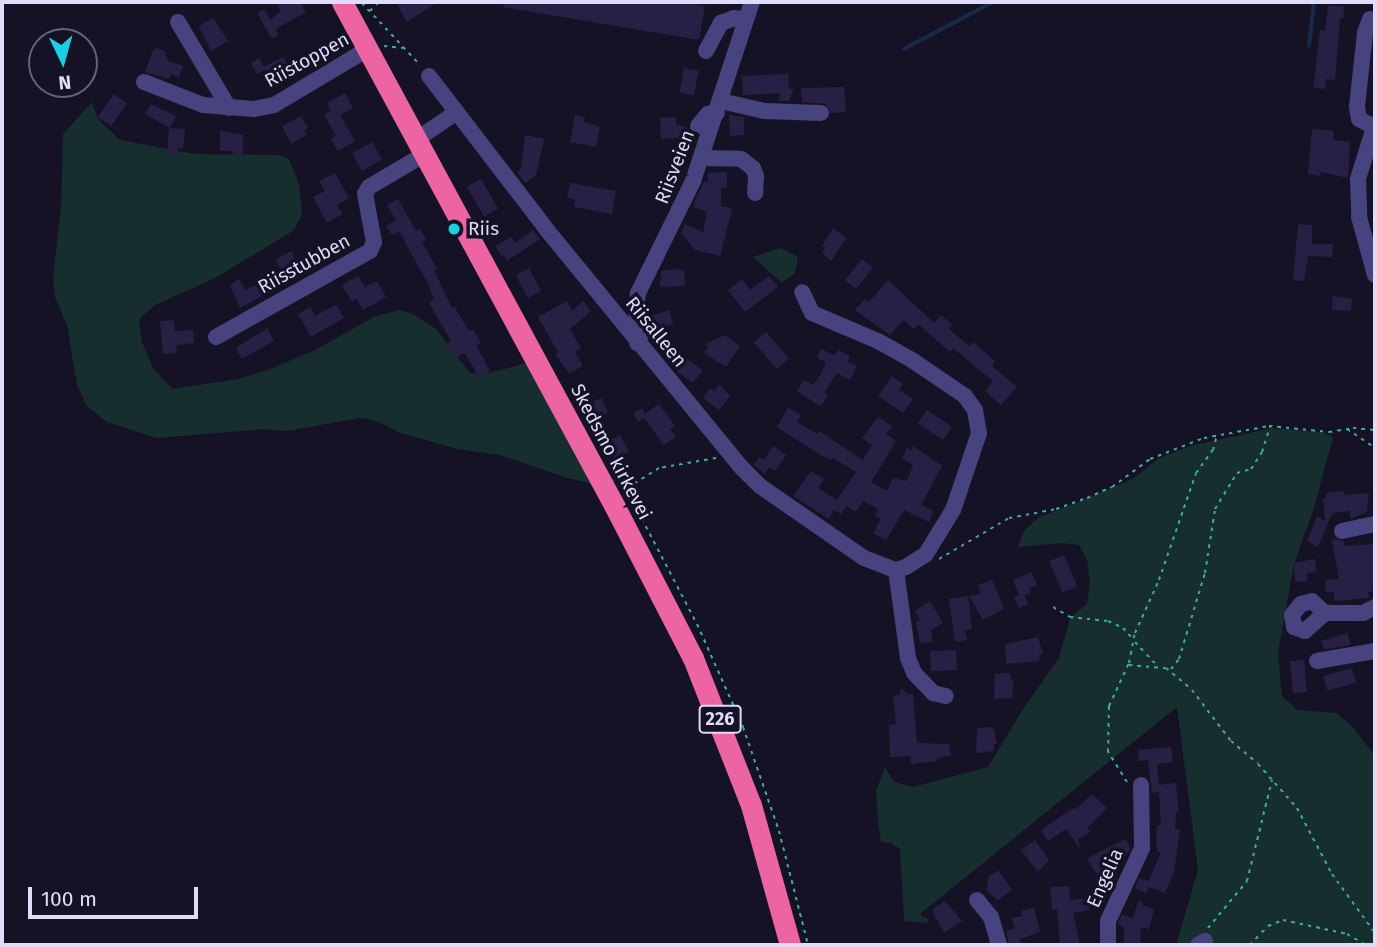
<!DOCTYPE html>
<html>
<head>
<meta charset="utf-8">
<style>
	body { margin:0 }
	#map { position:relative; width:1377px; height:947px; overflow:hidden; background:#161225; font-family:"Fira Sans",sans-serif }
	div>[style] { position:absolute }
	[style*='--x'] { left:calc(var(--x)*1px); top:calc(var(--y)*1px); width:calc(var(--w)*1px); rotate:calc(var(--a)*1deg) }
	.green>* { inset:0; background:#162e2e }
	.stream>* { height:3.5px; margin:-1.75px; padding:0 1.75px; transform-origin:1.75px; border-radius:1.75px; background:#172a4a }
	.building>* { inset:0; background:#282044; transform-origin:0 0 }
	.path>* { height:2px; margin-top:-1px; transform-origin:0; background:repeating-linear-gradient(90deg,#3eaba7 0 3.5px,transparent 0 8.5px) }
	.minor>* { height:16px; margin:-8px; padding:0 8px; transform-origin:8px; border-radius:8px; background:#46437f }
	.highway>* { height:21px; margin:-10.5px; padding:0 10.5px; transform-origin:10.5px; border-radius:10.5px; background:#ed64a3 }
	.dots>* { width:19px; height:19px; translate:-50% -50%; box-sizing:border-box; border:4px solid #161225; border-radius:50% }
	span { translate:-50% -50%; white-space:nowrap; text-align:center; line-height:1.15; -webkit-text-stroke:7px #161225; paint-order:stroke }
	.shield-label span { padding:2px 5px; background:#161225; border:2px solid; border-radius:5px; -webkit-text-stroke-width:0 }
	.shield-label { font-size:18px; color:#dfdbfb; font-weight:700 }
	.street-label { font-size:19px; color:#dfdbfb }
	.poi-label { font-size:19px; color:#dfdbfb }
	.left { translate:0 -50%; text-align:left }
	.frame { position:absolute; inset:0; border:4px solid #dfdbfb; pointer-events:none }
	.north { position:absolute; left:28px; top:28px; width:70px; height:70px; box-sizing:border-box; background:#161225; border:2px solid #66627b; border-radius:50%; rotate:175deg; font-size:19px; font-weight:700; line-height:28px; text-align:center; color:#dfdbfb }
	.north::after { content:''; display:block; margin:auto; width:24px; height:32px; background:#1dcde4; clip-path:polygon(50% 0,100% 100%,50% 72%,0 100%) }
	.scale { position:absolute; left:28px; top:887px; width:170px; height:32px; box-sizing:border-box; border:4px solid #dfdbfb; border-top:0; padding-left:9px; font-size:21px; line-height:24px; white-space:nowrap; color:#dfdbfb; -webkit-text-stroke:5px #161225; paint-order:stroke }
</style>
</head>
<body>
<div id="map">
	<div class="green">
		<div style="clip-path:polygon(92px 102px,98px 119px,120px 140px,194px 154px,278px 155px,289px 159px,299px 184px,302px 215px,293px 231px,215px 278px,155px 305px,139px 319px,142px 342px,153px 368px,172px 389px,238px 379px,268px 370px,313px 351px,376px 316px,400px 310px,413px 314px,435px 328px,470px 373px,489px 373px,531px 362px,607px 474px,616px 481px,594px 484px,568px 478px,500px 455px,457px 449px,401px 433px,377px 421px,360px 418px,287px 431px,264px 429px,157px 438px,107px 422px,87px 406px,77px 385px,67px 325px,55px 297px,53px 278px,61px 208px,63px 134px)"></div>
		<div style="clip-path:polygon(781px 248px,798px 257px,795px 273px,782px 283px,753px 257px)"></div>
		<div style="clip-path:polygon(1272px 428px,1320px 432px,1333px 437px,1313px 511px,1294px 564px,1278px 652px,1280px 677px,1282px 696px,1297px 710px,1336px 713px,1352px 726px,1375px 756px,1375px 945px,1176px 945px,1198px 870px,1177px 707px,921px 913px,921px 916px,929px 919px,926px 923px,904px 921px,900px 849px,891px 843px,881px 842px,878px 820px,876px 791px,885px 767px,894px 782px,913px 787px,988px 767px,1023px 709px,1059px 658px,1070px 618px,1087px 604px,1090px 582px,1087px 560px,1079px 545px,1062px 543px,1018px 547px,1024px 531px,1038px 518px,1133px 479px,1158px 459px,1190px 446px)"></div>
	</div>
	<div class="stream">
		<div style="--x:1309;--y:46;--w:44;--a:-83.5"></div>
		<div style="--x:904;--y:49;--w:101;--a:-27.8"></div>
	</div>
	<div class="building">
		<div style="clip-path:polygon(276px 2px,300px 2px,306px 12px,276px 29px,279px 35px,272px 39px,257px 13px,264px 9px,270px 20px,281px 11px)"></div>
		<div style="clip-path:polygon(396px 2px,438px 2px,407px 22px)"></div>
		<div style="clip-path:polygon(504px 2px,681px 2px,705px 6px,699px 40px,503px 7px)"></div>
		<div style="clip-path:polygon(1328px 5px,1344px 7px,1343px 19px,1340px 18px,1335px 80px,1326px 79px,1325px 89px,1314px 88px,1314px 84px,1320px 30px,1325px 31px)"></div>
		<div style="clip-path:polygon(213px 18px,228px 41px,211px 51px,199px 26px)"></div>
		<div style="clip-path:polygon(157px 48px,164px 50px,168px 61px,183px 66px,179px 77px,171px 74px,169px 79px,145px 72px,153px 50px)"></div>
		<div style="clip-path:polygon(283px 57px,292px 75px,273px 85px,264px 70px,257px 74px,251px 63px,259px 58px,264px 67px)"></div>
		<div style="left:684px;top:68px;width:15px;height:25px;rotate:11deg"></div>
		<div style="clip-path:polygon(788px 71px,789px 89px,794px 89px,789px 101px,778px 101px,781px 93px,743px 95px,742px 76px,787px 74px)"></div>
		<div style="clip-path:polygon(844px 87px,846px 112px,831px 113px,826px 104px,802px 102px,801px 88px)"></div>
		<div style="clip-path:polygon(345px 93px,353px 108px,340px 115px,355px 141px,338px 151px,331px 139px,336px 136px,324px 114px,331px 111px,327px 103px)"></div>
		<div style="left:114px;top:94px;width:16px;height:28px;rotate:35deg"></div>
		<div style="clip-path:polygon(151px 104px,176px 116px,170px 128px,145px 114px)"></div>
		<div style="clip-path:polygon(575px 115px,585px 117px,584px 122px,600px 127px,596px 147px,570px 142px)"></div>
		<div style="clip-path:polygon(729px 115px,744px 117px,744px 135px,730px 136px)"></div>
		<div style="clip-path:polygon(301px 116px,308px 128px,304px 130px,307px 135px,291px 144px,282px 126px)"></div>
		<div style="clip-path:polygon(676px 117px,676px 124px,688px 128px,697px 136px,694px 144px,685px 141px,686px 137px,661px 139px,660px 118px)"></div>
		<div style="clip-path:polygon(169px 128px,185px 129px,183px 148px,178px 148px,177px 155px,167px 153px)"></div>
		<div style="clip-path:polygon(1312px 129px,1334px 131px,1333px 140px,1350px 142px,1348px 178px,1321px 172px,1320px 176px,1308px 174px)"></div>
		<div style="clip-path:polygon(220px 131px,243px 135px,243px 156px,233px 156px,233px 151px,220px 151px)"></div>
		<div style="clip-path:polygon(525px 135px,544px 139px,536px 175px,525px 183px,517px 172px,521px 169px)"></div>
		<div style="left:372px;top:142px;width:20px;height:23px;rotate:60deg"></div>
		<div style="clip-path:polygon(727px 172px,727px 188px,721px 188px,721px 206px,732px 209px,720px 256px,695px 250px,681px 233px,685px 224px,703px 232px,707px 212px,693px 207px,696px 198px,704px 182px,708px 182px,708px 173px)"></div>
		<div style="clip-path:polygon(335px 173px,349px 198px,337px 205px,342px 214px,327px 223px,313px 197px,325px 191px,319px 181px)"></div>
		<div style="left:481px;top:179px;width:34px;height:16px;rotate:60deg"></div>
		<div style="clip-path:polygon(570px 183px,616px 191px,612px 214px,574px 207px,575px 199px,567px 198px)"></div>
		<div style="clip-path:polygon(398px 199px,416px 231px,420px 229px,426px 239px,422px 242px,437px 268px,434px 270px,452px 308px,454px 306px,469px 331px,473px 329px,481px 343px,476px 345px,490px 371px,479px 377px,465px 353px,455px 358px,447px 343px,451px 341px,429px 303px,434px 299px,428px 284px,399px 231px,392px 235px,386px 226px,396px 220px,387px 205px)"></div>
		<div style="clip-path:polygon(1298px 224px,1312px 225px,1312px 244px,1333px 244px,1332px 257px,1308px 256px,1304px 281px,1293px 280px)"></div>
		<div style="clip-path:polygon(833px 228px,846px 238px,831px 261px,822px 253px,825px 248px,822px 246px)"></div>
		<div style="clip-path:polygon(533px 230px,540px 239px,507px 261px,504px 255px,502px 257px,495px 246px,512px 237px,515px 243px)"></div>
		<div style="clip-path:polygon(291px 251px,296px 260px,310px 253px,317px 265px,240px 308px,230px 285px,239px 279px,245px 290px,265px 281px,282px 271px,275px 260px)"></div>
		<div style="left:862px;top:259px;width:14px;height:27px;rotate:39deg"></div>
		<div style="left:529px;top:268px;width:26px;height:15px;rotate:62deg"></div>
		<div style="clip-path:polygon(678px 269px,684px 271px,685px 286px,660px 287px,661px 271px)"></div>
		<div style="clip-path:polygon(358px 276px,365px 287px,377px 281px,386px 297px,363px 310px,357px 299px,352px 302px,342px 285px)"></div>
		<div style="clip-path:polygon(769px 276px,778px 287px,745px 312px,728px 290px,742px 279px,750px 290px)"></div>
		<div style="clip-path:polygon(888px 280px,934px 323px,941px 315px,952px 325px,949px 329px,969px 346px,973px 342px,995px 361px,992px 366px,1017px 387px,1001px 405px,985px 391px,993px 381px,953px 348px,950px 352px,918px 324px,914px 329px,903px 320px,890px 335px,855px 310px,865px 299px,869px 302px)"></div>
		<div style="clip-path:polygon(1333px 296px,1352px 299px,1351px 311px,1332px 310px)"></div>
		<div style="clip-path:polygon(567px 301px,572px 311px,583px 301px,591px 311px,570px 329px,581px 348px,575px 352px,583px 366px,569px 373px,555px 354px,558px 352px,538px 317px)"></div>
		<div style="clip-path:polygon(336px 305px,344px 318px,311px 337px,298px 314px,310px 307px,315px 316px)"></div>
		<div style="clip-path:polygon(669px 310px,673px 324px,658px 329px,660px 338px,652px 340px,650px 330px,656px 328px,652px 316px)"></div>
		<div style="clip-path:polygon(174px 320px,175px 331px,193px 330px,194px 343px,176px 345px,177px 353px,163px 354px,160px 321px)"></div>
		<div style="clip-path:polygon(267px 328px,274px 341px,242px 359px,236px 348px)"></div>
		<div style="left:766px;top:332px;width:35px;height:16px;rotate:49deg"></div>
		<div style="clip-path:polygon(725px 335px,740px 346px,726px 367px,704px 353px,709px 346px,705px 344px)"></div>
		<div style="clip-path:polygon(821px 349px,835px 356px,838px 350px,850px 356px,848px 362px,857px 366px,850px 380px,837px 373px,824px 393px,828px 395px,822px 405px,818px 405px,797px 391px,804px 380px,813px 385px,821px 374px,826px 362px,817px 358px)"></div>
		<div style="left:683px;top:356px;width:24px;height:16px;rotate:36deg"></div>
		<div style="clip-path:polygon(892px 376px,903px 384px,899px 390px,913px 399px,903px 413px,878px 396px)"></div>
		<div style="clip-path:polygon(719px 384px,730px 396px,719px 410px,703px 398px,710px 388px,715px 391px)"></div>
		<div style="left:601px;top:398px;width:16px;height:17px;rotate:63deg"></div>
		<div style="clip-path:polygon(659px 404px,675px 426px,670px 429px,676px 437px,664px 445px,644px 418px,638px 422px,633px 413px,642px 408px,645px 414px)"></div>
		<div style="clip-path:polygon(788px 408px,801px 415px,797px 422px,817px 434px,819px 431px,863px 460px,872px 445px,862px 438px,878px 417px,892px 426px,886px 434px,896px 441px,871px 482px,887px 491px,893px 478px,907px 481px,913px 465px,902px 458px,907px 448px,911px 450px,913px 446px,942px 466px,921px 505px,934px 511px,929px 522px,904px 510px,886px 540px,873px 533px,881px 519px,875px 516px,878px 509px,863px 501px,856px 512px,846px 506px,841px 514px,834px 510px,829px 519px,793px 496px,811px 471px,824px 479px,818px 488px,837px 500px,856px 472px,833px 458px,831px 460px,819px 454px,777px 427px)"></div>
		<div style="left:927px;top:410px;width:30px;height:16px;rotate:34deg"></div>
		<div style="left:620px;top:435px;width:19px;height:16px;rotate:62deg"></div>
		<div style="clip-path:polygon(773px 446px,786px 455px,775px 471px,769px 467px,765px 474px,754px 465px,759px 457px,764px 460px)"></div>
		<div style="clip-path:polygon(1344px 491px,1344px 495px,1369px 493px,1367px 512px,1350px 519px,1350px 511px,1332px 513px,1318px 547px,1307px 541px,1317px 516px,1325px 521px,1323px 498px,1326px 498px,1326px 493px)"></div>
		<div style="clip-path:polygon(1332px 539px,1344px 541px,1345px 546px,1375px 544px,1375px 591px,1368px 592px,1369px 598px,1334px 601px,1334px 592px,1326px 592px,1325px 580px,1339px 579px)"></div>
		<div style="left:1064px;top:555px;width:34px;height:16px;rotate:67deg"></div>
		<div style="clip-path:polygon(1315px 559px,1316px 572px,1307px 573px,1307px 581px,1295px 582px,1294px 563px)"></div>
		<div style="clip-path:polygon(1031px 572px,1037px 585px,1029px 588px,1030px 593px,1024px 595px,1028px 604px,1019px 608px,1014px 597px,1019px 595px,1013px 580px)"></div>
		<div style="clip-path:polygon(992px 580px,1004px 609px,983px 620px,969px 596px,981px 594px,978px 585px)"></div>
		<div style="clip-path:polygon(968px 596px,972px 629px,965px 630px,967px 640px,955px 642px,949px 599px)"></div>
		<div style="clip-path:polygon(930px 601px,943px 623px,931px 630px,933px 642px,920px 643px,916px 622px,920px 620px,915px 611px)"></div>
		<div style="clip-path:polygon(1347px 633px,1351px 645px,1324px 649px,1321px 641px)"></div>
		<div style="clip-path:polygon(1038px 637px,1043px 654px,1039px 654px,1040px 661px,1006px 664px,1005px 644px)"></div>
		<div style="left:956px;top:650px;width:20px;height:26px;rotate:87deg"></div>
		<div style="left:1304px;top:660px;width:32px;height:14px;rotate:85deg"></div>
		<div style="left:1352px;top:668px;width:15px;height:30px;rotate:74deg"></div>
		<div style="clip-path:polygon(1010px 673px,1011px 681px,1014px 681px,1012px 698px,994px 699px,995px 674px)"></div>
		<div style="clip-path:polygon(902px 688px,907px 694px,913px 694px,917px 743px,949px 744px,951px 755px,937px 758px,937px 761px,911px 764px,911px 756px,890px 757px,889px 725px,896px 724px,893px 696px,899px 695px)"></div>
		<div style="clip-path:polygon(993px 727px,997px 744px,994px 744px,994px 751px,976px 753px,977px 728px)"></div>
		<div style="clip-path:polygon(1171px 747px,1173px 762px,1157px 764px,1159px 785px,1176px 783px,1179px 812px,1176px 812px,1175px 829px,1180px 829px,1174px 872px,1165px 893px,1149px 887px,1146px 893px,1135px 888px,1139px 878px,1149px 881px,1161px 852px,1158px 852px,1156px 841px,1157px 825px,1161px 825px,1159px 792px,1152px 793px,1148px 760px,1139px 761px,1138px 750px)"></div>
		<div style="clip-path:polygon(1092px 794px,1107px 808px,1087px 828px,1090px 832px,1078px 839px,1080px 849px,1066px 829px,1048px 841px,1041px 830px,1073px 808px,1075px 810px)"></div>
		<div style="clip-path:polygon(1126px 839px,1130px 848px,1127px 855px,1110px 863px,1117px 876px,1114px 883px,1104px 888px,1087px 858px)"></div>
		<div style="clip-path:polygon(1035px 840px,1049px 860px,1038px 872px,1021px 850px)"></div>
		<div style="clip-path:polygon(998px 870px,1012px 890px,998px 900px,987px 891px,988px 877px)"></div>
		<div style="clip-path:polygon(1069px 886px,1070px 900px,1087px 898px,1089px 910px,1073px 913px,1080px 945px,1060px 945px,1057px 909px,1052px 910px,1050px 887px)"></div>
		<div style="clip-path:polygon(945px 901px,962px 921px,944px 933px,932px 910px)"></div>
		<div style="clip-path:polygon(1138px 901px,1142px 901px,1142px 905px,1154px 909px,1149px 929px,1141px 927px,1140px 945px,1124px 945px,1124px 928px,1118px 923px,1122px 915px,1133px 918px)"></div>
		<div style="clip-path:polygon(1034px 908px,1040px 932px,1020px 939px,1021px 945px,1009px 945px,1006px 931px,1015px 929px,1012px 918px,1022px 916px,1021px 911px)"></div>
	</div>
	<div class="path">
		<div style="--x:362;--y:3;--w:85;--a:46.9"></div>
		<div style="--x:370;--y:11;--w:13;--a:-45"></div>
		<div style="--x:384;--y:46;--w:19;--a:6"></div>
		<div style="--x:1347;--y:429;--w:34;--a:34"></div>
		<div style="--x:716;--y:458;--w:58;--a:170"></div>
		<div style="--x:659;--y:468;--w:31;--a:148"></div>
		<div style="--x:633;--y:484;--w:12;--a:104"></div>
		<div style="--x:630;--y:496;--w:144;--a:62.4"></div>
		<div style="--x:697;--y:624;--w:113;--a:65.9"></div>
		<div style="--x:743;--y:727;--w:110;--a:70.9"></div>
		<div style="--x:779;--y:831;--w:118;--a:75.7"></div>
		<div style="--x:939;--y:559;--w:81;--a:-30.4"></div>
		<div style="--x:1009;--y:518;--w:48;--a:-10.8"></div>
		<div style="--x:1056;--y:509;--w:33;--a:-20"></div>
		<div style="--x:1087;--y:498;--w:27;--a:-24"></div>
		<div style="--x:1112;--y:487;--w:47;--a:-36.4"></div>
		<div style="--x:1150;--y:459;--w:58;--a:-21.3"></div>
		<div style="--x:1204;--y:438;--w:66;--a:-10.5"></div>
		<div style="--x:1269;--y:426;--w:60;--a:5.7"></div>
		<div style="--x:1329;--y:432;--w:24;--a:-9"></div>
		<div style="--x:1353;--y:428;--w:22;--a:5"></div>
		<div style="--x:1053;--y:607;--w:20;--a:30"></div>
		<div style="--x:1070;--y:617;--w:38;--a:6"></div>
		<div style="--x:1108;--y:621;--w:17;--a:25"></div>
		<div style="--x:1123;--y:628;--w:13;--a:48"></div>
		<div style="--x:1135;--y:642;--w:33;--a:47"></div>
		<div style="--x:1129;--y:665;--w:37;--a:5"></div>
		<div style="--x:1166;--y:668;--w:34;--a:40"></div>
		<div style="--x:1192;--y:690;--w:64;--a:52.6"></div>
		<div style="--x:1231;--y:741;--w:35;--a:40"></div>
		<div style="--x:1258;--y:764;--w:59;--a:48.4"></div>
		<div style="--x:1297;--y:808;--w:75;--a:62.1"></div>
		<div style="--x:1332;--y:874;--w:73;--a:53.9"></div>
		<div style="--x:1171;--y:669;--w:13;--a:-51"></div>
		<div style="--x:1179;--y:659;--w:90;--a:-73.2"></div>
		<div style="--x:1205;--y:573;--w:65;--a:-81.1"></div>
		<div style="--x:1215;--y:509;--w:42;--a:-58.6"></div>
		<div style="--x:1237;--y:473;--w:15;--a:-16"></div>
		<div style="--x:1251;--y:469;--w:20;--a:-57"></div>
		<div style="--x:1262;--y:452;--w:26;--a:-72"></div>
		<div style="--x:1127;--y:782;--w:36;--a:-122"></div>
		<div style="--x:1108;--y:752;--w:46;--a:-88.8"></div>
		<div style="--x:1109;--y:706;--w:47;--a:-65.1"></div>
		<div style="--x:1129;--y:663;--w:31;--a:-79"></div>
		<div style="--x:1135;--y:633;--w:58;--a:-65.6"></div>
		<div style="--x:1159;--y:580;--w:113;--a:-70.9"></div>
		<div style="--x:1196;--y:473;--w:29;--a:-54"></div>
		<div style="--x:1213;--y:450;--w:16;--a:-75"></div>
		<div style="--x:1208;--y:928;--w:61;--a:-50.3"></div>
		<div style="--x:1247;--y:881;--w:104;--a:-76.1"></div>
		<div style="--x:1250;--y:945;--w:26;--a:-47"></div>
		<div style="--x:1268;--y:926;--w:16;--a:-22"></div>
		<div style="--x:1283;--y:920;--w:66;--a:12.3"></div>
		<div style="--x:1347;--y:934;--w:22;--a:30"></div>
	</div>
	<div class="minor">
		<div style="--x:1370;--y:19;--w:15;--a:110"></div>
		<div style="--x:1365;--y:33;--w:74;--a:96.2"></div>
		<div style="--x:1357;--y:107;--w:12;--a:81"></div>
		<div style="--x:1359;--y:119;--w:17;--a:28"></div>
		<div style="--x:178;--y:22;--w:100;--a:59.3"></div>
		<div style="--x:706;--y:51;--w:32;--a:-62"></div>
		<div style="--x:721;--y:23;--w:14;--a:-21"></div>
		<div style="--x:734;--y:18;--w:11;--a:10"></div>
		<div style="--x:429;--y:76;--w:194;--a:52.5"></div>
		<div style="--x:547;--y:230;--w:308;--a:50.7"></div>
		<div style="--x:742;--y:468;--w:25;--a:45"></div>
		<div style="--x:760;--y:486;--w:126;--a:34.7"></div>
		<div style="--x:864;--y:558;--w:34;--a:21"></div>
		<div style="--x:896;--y:570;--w:10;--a:-17"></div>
		<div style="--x:906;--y:567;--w:24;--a:-33"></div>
		<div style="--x:926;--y:554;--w:52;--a:-58.5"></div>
		<div style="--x:953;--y:510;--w:81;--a:-71.3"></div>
		<div style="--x:979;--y:433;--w:23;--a:-100"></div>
		<div style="--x:975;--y:410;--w:17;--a:-126"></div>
		<div style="--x:965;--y:396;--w:64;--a:-145.8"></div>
		<div style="--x:912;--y:360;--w:37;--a:-151"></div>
		<div style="--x:880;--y:342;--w:74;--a:-156.9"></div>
		<div style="--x:812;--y:313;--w:23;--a:-115"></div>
		<div style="--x:144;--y:82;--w:63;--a:21.3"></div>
		<div style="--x:203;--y:105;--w:51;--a:4.5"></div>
		<div style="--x:254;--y:109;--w:20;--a:-11"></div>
		<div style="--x:274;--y:105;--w:109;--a:-30.8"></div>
		<div style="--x:721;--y:101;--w:44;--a:13.1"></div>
		<div style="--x:764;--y:111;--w:57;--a:2"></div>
		<div style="--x:1375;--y:124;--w:58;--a:107.2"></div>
		<div style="--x:1358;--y:179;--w:38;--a:88"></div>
		<div style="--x:1359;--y:217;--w:60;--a:74.6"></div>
		<div style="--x:698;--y:126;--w:16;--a:-50"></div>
		<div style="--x:708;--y:114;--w:9;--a:-6"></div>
		<div style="--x:417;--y:139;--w:48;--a:-34"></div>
		<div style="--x:702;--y:158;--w:39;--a:1"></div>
		<div style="--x:741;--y:159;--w:15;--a:37"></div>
		<div style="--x:753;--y:168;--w:9;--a:69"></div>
		<div style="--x:756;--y:176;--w:17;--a:93"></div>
		<div style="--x:216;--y:337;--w:176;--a:-29.2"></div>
		<div style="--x:370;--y:251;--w:10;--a:-66"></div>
		<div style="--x:374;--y:242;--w:49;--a:-100.6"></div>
		<div style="--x:365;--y:194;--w:8;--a:-60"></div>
		<div style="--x:369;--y:187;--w:65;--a:-30.5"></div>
		<div style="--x:637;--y:343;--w:7;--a:-63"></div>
		<div style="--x:640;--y:337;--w:25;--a:-99"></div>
		<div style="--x:636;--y:312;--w:19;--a:-84"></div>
		<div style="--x:638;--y:293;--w:125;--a:-63.8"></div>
		<div style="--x:693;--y:181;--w:188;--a:-71.8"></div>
		<div style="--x:1342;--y:531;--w:34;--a:-12"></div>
		<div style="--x:896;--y:570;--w:89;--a:82.2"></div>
		<div style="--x:908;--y:658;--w:16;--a:68"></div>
		<div style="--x:914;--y:673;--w:28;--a:46"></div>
		<div style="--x:933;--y:693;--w:13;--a:13"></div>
		<div style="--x:1325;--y:613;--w:27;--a:138"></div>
		<div style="--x:1305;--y:631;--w:12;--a:-160"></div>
		<div style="--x:1294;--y:627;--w:12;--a:-99"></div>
		<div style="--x:1292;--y:615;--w:14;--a:-51"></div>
		<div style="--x:1301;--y:604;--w:11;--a:-15"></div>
		<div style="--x:1312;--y:601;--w:18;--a:43"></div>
		<div style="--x:1325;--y:613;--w:38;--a:0"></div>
		<div style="--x:1363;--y:613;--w:13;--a:-27"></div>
		<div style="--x:1317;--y:661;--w:59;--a:-9.8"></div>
		<div style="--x:977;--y:900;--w:22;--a:51"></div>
		<div style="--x:991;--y:917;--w:29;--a:74"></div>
		<div style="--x:1108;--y:945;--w:24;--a:-90"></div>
		<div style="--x:1108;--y:921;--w:81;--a:-65"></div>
		<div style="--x:1142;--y:848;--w:63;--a:-90.9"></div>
		<div style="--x:1198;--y:945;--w:8;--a:-30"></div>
	</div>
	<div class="highway">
		<div style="--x:342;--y:2;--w:574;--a:61.6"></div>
		<div style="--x:615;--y:507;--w:170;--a:62.7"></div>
		<div style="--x:693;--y:658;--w:158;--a:68.5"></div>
		<div style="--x:751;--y:805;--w:145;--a:74.4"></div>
	</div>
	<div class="dots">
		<div style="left:454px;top:229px;background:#1dcde4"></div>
	</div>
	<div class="shield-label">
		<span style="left:720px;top:719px">226</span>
	</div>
	<div class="street-label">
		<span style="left:307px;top:60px;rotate:-29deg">Riistoppen</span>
		<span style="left:675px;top:167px;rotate:-69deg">Riisveien</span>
		<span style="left:304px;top:264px;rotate:-29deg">Riisstubben</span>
		<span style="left:656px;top:332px;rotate:51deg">Riisalleen</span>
		<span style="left:611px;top:452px;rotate:62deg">Skedsmo kirkevei</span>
		<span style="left:1105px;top:878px;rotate:-66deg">Engelia</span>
	</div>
	<div class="poi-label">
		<span class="left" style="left:468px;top:229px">Riis</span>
	</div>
	<div class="frame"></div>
	<div class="north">N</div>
	<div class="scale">100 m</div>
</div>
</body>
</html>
